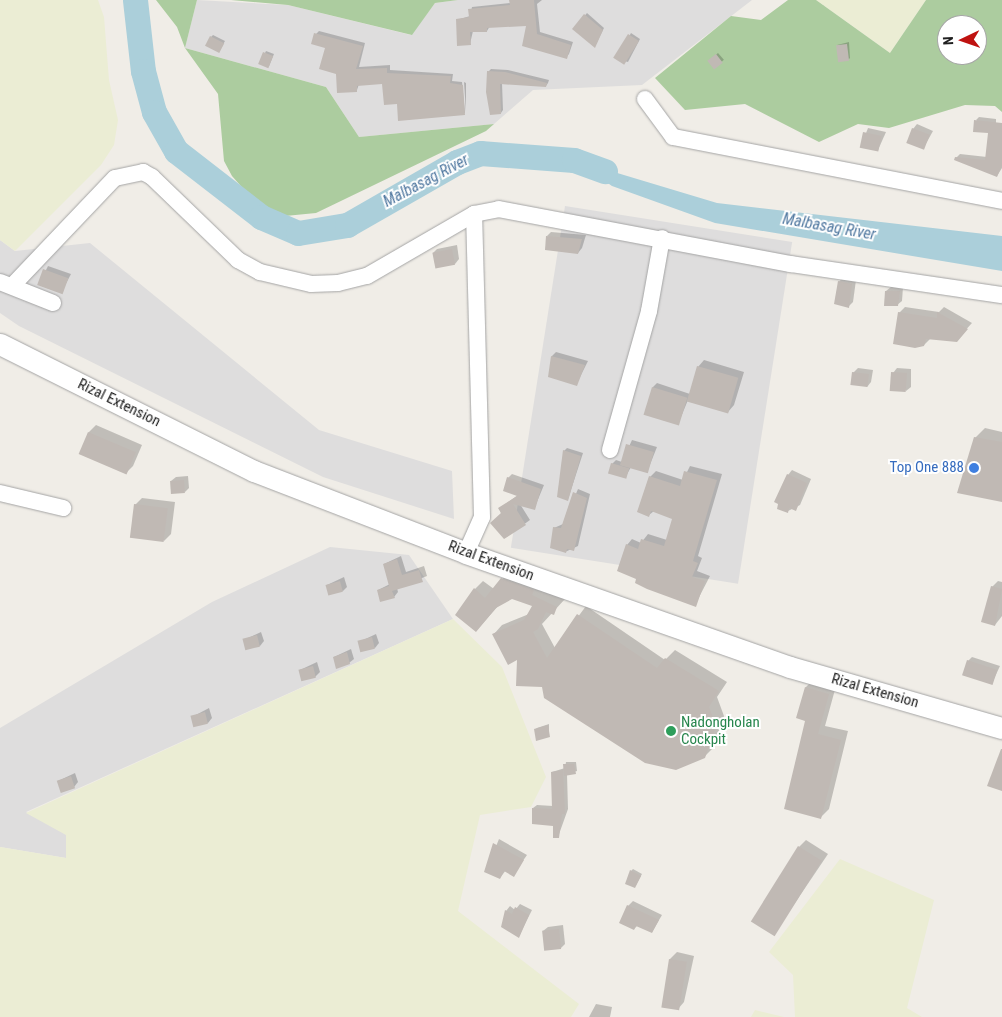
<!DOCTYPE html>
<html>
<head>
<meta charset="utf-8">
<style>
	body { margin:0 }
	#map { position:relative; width:1002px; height:1017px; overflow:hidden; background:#f0ede7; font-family:"Roboto Condensed",sans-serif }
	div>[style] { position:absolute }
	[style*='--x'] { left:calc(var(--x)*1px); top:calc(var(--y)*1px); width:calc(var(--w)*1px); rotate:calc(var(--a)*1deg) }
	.residential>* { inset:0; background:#dedddd; transform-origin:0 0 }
	.farmland>* { inset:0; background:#ebedd4 }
	.forest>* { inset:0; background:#accc9f }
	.water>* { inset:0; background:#abcfda }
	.shadow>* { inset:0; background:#0003; transform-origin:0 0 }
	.river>* { height:25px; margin:-12.5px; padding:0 12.5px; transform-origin:12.5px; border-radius:12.5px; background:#abcfda }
	.building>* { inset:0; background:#c0b9b4; transform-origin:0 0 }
	.roads { filter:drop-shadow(0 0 1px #a4a4a4) drop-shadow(0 0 1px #a4a4a4) }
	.minor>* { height:16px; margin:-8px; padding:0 8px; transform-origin:8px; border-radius:8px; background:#fff }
	.tertiary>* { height:21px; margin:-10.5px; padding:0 10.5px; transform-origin:10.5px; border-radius:10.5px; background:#fff }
	.dots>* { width:14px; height:14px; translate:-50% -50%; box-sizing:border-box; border:2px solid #fff; border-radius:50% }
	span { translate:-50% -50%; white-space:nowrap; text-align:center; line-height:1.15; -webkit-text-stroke:4px #fff; paint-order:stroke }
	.street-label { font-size:15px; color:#202020 }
	.shop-label { font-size:15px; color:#366cbe }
	.right { translate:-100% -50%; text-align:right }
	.leisure-label { font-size:15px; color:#27864d }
	.left { translate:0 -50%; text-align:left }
	.water-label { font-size:16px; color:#5078a0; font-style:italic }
	.north { position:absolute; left:937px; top:15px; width:50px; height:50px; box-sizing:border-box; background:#fff; border:1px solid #a6a6a6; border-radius:50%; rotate:267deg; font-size:14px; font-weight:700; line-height:20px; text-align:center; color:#202020 }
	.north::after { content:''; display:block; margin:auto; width:18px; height:22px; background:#bf1210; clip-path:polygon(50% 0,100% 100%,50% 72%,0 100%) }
</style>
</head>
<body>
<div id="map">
	<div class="residential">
		<div style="clip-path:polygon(197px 0,288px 5px,411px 35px,435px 3px,458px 0,752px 0,642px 85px,533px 90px,494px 124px,359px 137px,326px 87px,185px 48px)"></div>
		<div style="left:565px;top:206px;width:230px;height:346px;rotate:9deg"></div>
		<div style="clip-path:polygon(0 240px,15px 251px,90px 243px,319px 430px,452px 471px,454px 519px,323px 477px,19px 326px,0 313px)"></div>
		<div style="clip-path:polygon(330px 547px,409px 555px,453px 619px,26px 812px,67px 835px,66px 858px,0 847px,0 728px,212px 602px)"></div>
	</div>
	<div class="farmland">
		<div style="clip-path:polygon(0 0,98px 0,104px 17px,109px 80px,118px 120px,114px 145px,101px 165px,15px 251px,0 240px)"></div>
		<div style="clip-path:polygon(816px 0,926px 0,890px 53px)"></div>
		<div style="clip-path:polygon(453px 619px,502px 667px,546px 777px,531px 807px,480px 815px,458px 911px,579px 1004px,571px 1017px,0 1017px,0 847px,66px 858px,66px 835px,26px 813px)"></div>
		<div style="clip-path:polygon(840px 859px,934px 900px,907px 1008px,922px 1017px,795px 1017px,793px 975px,769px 952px)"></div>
		<div style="clip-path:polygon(755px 1010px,784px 1017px,751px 1017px)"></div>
	</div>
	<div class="forest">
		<div style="clip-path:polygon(156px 0,197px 0,185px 48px,326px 87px,359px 137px,494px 124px,486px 131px,316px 213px,285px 216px,254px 201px,232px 176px,224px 161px,218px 94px,185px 48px,177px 27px)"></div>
		<div style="clip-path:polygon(231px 0,458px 0,435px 3px,412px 35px,288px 5px)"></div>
		<div style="clip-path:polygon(evenodd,788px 0,816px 0,890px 53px,926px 0,1002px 0,1002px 112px,995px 106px,965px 105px,889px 128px,858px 124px,819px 142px,745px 104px,685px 110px,655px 78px,731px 16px,761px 20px,788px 0,947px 25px,977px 25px,977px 55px,947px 55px,947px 25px)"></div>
	</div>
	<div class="water">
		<div style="clip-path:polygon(574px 160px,717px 203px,1002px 236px,1002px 271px,715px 223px,612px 186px)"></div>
	</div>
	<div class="shadow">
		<div style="clip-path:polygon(511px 0,542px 0,537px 4px,540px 32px,573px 42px,569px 54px,566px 57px,544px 48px,527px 24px,490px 26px,487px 31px,473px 31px,470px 44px,457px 20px,470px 16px,472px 7px,511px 3px)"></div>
		<div style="clip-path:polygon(587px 13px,604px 28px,596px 44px,574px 28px)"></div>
		<div style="clip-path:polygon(319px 31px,365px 43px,359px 67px,390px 65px,390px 70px,453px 74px,452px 81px,462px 82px,465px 113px,398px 102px,383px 82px,359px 84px,357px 90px,337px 73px,326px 47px,316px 34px)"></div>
		<div style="clip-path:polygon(631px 33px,640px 39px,628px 62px,617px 59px)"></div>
		<div style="clip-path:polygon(213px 35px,225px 41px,220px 50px,211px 37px)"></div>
		<div style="clip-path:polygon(849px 42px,850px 58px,848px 60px,837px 45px)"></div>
		<div style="clip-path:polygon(266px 51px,274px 54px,269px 66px,265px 53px)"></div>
		<div style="left:718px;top:53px;width:9px;height:12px;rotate:49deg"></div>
		<div style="clip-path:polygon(491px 69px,508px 70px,549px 80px,548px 83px,546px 86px,502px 83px,503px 110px,501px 113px,488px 72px)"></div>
		<div style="clip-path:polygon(464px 82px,466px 83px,466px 112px)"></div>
		<div style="clip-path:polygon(979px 117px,996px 119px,996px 126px,1002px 127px,1002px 168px,997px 176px,956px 158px,960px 154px,987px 157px,990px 132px,976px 120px)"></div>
		<div style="clip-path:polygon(917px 124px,933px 131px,923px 149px,913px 129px)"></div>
		<div style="clip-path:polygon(868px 128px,886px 132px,878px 150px,861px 146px)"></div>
		<div style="clip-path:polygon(551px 232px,586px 235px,582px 248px,578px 253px,547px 236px)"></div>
		<div style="clip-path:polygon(457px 245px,459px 259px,455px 264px,433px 253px,437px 249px)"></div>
		<div style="clip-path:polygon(48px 266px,71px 274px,61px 293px,39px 284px)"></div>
		<div style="clip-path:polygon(843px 277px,856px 280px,853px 302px,848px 307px,839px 282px)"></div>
		<div style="clip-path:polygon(891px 287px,903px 287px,902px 301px,897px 305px,886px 291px)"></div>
		<div style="clip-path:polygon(905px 307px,939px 312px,944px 307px,972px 323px,962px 334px,930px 339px,924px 345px,899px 313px)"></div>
		<div style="clip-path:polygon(556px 352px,588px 361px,576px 385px,549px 376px,552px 356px)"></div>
		<div style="clip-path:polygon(704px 360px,744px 372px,734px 405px,728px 412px,688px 400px,678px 424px,649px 415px,653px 387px,657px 383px,690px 394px,698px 367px)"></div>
		<div style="clip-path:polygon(858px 368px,873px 370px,871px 382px,867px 387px,853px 373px)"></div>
		<div style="clip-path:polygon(897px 368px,911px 369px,911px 387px,906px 391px,893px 373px)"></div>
		<div style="clip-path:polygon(96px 425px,142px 445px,133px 466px,126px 473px,80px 454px,89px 432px)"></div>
		<div style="clip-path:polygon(985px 428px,1002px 432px,1002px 500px,975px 438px)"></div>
		<div style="clip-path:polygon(632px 440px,657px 447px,647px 472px,631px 467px,625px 478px,612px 464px,616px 460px,622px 462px)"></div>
		<div style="clip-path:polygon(567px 448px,583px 453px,568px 499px,564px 451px)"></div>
		<div style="clip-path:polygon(690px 466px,722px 474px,698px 556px,702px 558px,697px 571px,710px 576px,695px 605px,638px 578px,627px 545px,632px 539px,641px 543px,648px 534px,667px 540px,674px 518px,654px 511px,649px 515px,650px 477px,656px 471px,683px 480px)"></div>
		<div style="clip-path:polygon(792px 470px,811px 479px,800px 505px,788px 511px,788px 475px)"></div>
		<div style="clip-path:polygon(512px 474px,544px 485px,534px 509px,520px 504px,530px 520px,505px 538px,500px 508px,518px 495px,508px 478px)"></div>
		<div style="clip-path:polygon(188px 476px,189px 488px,185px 492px,171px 481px,176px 477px)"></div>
		<div style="clip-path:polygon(578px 489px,590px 494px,578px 546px,565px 552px,554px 528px,563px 524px)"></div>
		<div style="clip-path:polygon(142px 498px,175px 502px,171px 534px,164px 541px,135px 505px)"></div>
		<div style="clip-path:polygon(401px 556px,406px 572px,424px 566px,427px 576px,397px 588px,398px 592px,394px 597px,378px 590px,390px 584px,384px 564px)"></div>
		<div style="clip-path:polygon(510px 570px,565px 599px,542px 624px,555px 648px,586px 606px,665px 660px,675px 650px,727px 682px,717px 697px,724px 716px,713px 748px,704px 757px,544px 686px,494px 634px,502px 625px,529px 614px,534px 606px,512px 597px,499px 605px,476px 631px,475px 589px,483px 581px,494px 589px)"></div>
		<div style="clip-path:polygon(344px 577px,347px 587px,343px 591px,327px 585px)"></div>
		<div style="clip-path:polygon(998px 581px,1002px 582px,1002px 616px,995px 625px,992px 587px)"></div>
		<div style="clip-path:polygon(261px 632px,264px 641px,260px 646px,244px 640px)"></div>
		<div style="clip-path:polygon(376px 634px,379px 643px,375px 648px,359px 642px)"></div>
		<div style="clip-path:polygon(351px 649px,354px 659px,349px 663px,334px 657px)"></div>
		<div style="clip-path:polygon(972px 657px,1000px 666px,992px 683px,968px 661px)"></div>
		<div style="clip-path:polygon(317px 662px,320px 672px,315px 677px,300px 670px)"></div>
		<div style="clip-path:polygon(814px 679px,836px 686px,825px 726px,848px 731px,829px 809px,821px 817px,807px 720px,806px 687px)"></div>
		<div style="clip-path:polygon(209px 708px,212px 718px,208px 723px,192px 717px)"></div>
		<div style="clip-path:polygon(549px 724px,549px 735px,535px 730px,537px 728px)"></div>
		<div style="clip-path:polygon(566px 762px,576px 762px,577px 771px,567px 774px,568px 809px,558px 837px,554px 825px,533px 808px,537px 805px,553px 806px,552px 772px,565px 768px)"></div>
		<div style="clip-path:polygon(75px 773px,78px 782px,74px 787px,58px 781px)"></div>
		<div style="clip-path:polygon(499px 839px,527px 855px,513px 875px,506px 870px,500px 878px,486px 871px)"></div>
		<div style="clip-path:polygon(806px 840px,828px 854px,774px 934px,799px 847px)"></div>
		<div style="clip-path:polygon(633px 869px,642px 874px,636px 885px,631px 871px)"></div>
		<div style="clip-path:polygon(633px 901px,662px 915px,652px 932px,638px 925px,634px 929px,628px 906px)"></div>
		<div style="clip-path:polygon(520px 904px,532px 910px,519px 936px,503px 926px,506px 911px,510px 906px,515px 910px)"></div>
		<div style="clip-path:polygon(563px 925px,565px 944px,561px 948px,543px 931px,548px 927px)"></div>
		<div style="clip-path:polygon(677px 952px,694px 956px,684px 1002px,678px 1009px,670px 959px)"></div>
		<div style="clip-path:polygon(596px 1004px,612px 1007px,610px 1017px,589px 1017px)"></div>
	</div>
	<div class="river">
		<div style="--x:135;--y:0;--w:71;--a:83.6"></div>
		<div style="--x:143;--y:71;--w:42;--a:75"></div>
		<div style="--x:154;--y:112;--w:45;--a:60.6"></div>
		<div style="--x:176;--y:151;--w:108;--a:37.8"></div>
		<div style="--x:261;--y:217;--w:40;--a:23.4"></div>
		<div style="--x:298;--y:233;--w:50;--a:-9.3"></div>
		<div style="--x:347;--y:225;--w:127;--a:-29.8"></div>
		<div style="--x:457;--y:162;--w:25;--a:-21"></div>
		<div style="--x:480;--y:153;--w:94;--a:4.3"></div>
		<div style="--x:574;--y:160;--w:33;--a:20"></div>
	</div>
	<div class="building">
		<div style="clip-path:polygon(509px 0,534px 0,537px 34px,571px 45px,567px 59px,522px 46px,526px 26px,487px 28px,487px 32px,470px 32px,471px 45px,457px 46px,456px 19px,469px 17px,468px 9px,510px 5px)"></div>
		<div style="clip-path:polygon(584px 14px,603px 30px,595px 48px,572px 29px)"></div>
		<div style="clip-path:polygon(314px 33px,363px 46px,356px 69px,387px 68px,387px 73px,451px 76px,450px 83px,463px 85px,465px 115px,398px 121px,397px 104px,384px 105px,382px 84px,357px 86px,357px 92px,337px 93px,336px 74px,319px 69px,325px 48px,311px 44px)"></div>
		<div style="left:628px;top:34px;width:13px;height:28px;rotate:32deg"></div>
		<div style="left:210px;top:36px;width:16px;height:11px;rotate:27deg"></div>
		<div style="left:847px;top:44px;width:17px;height:11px;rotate:83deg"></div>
		<div style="left:263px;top:52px;width:11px;height:13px;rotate:22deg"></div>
		<div style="left:716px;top:54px;width:11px;height:11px;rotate:52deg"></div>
		<div style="clip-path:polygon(487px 71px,505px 72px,547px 83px,546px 87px,500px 84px,501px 114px,490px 115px,486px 92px)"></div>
		<div style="clip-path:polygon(974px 120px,1002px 123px,1002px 165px,997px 177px,954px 160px,955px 157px,985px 160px,988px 133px,973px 132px)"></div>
		<div style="left:912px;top:128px;width:19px;height:16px;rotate:21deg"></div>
		<div style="left:863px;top:132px;width:19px;height:16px;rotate:12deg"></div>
		<div style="clip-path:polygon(546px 236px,582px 239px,578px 254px,545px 250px)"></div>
		<div style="left:452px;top:249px;width:16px;height:20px;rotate:79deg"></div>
		<div style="left:43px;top:269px;width:27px;height:17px;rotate:20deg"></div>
		<div style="clip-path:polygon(838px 281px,852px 284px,849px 308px,834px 304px)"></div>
		<div style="clip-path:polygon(885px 291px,900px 291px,898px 306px,884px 306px)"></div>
		<div style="clip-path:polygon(898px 312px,937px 318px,937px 312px,968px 329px,957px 342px,926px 339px,924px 346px,915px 348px,893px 344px)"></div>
		<div style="clip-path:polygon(551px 356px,585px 365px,577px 386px,548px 377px)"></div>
		<div style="left:697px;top:366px;width:43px;height:37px;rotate:16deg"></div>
		<div style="left:852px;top:372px;width:17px;height:13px;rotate:7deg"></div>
		<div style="left:891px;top:372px;width:16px;height:19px;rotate:4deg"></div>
		<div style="left:652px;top:387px;width:37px;height:29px;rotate:17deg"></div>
		<div style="left:88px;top:432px;width:52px;height:24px;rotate:23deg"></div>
		<div style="clip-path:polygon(974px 437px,1002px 442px,1002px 502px,957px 493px)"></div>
		<div style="left:626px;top:444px;width:29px;height:22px;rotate:16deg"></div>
		<div style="clip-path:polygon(563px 450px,581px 456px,568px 501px,557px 497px)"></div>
		<div style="left:611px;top:463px;width:19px;height:11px;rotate:16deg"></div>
		<div style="clip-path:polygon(684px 471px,717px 480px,693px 561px,698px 563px,692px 577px,705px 581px,696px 607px,647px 589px,635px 583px,636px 579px,617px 571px,626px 544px,638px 549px,641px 539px,664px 546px,672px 519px,651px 511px,649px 517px,637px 512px,649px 476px,680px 486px)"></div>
		<div style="clip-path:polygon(787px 474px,807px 483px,796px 511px,789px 508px,788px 513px,777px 509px,778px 504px,774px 502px)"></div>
		<div style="clip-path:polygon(507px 477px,541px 489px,535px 510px,513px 504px,526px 525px,504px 539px,490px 523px,501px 513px,498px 508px,517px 496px,503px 491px)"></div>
		<div style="left:184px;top:480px;width:13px;height:14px;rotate:86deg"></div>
		<div style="clip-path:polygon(573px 492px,587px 498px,574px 551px,567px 549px,566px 553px,550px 548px,553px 527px,561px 528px)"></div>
		<div style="left:134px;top:504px;width:34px;height:34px;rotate:7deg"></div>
		<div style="clip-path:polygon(397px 559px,402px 575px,419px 570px,423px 582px,392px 591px,395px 598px,380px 602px,377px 590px,389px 586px,383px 564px)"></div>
		<div style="clip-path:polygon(501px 578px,534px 590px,532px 595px,557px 607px,554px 615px,546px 612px,538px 629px,533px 632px,547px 658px,577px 614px,657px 668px,665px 658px,719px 691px,709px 707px,716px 726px,705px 758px,676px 770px,645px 763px,544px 698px,542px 687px,516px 686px,517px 660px,508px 665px,492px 634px,524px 620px,532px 606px,512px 599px,496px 608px,476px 632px,455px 615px,474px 588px,485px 598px)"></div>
		<div style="left:340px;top:581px;width:11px;height:15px;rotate:75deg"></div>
		<div style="clip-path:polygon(991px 586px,1002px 589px,995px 626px,981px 622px)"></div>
		<div style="left:257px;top:635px;width:12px;height:15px;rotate:76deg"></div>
		<div style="left:372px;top:637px;width:12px;height:15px;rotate:76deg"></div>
		<div style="clip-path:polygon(347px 652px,350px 664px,336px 669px,333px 657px)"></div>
		<div style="left:967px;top:660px;width:32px;height:16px;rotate:18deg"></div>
		<div style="left:313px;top:666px;width:12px;height:15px;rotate:76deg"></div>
		<div style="clip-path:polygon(805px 687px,829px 694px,818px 734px,841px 740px,821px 819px,784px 809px,805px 721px,796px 718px)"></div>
		<div style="left:205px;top:712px;width:12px;height:15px;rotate:76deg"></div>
		<div style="clip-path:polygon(548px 725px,550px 737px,536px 741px,534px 729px)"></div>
		<div style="clip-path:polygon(1001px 749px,1002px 749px,1002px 791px,987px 786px)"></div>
		<div style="clip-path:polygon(563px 764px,574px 764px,576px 774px,564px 776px)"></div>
		<div style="clip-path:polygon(563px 770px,565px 814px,562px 814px,559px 838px,553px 838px,553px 826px,532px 824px,532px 808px,552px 809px,551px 772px)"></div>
		<div style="left:71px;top:776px;width:13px;height:15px;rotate:72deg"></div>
		<div style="clip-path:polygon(493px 843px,524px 860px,514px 877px,504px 871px,500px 879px,484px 872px)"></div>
		<div style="left:798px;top:846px;width:28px;height:89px;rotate:32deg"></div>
		<div style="clip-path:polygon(630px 870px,641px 876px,635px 888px,625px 884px)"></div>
		<div style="clip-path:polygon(627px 905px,659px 920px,652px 933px,636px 926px,634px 930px,619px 923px)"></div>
		<div style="clip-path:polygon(515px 907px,529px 915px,519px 938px,501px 927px,505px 910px,512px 914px)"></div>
		<div style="left:559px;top:929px;width:20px;height:17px;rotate:84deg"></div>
		<div style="left:669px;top:959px;width:18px;height:49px;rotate:9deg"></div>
	</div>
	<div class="roads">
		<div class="minor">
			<div style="--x:645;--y:99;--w:47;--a:53.6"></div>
			<div style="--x:673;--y:137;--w:335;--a:11"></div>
			<div style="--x:0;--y:282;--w:57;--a:21.6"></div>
			<div style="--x:12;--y:286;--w:149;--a:-46.4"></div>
			<div style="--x:115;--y:178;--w:29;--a:-12"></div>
			<div style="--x:143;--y:172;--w:10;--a:29"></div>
			<div style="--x:152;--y:177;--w:120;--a:44"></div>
			<div style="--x:238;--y:260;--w:25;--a:29"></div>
			<div style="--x:260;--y:272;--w:52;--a:13.2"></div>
			<div style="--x:311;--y:284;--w:27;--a:-2"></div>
			<div style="--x:338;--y:283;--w:30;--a:-14"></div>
			<div style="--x:367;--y:276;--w:124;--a:-30.1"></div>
			<div style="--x:474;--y:214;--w:25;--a:-11"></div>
			<div style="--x:499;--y:209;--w:297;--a:10.7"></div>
			<div style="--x:791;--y:264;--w:213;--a:8.4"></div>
			<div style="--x:610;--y:450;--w:144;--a:-74.3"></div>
			<div style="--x:649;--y:311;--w:74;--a:-79.9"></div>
			<div style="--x:0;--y:493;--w:65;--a:13.4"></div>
			<div style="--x:466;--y:553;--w:39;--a:-66"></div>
			<div style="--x:482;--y:517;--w:303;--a:-91.5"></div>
		</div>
		<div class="tertiary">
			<div style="--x:0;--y:344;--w:284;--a:26.6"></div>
			<div style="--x:254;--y:471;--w:227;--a:21.1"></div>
			<div style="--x:466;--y:553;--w:343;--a:19.4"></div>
			<div style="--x:790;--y:667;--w:221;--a:16.1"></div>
		</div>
	</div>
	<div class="dots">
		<div style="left:974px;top:468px;background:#3f7fe0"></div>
		<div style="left:671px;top:731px;background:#2e9e5b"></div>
	</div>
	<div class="street-label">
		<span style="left:119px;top:403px;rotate:26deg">Rizal Extension</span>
		<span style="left:491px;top:561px;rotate:20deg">Rizal Extension</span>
		<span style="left:875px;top:691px;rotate:16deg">Rizal Extension</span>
	</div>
	<div class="shop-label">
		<span class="right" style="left:964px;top:468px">Top One 888</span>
	</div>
	<div class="leisure-label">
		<span class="left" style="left:681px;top:731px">Nadongholan<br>Cockpit</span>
	</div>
	<div class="water-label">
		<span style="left:426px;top:181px;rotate:-28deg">Malbasag River</span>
		<span style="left:829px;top:227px;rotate:10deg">Malbasag River</span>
	</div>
	<div class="north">N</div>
</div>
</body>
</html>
